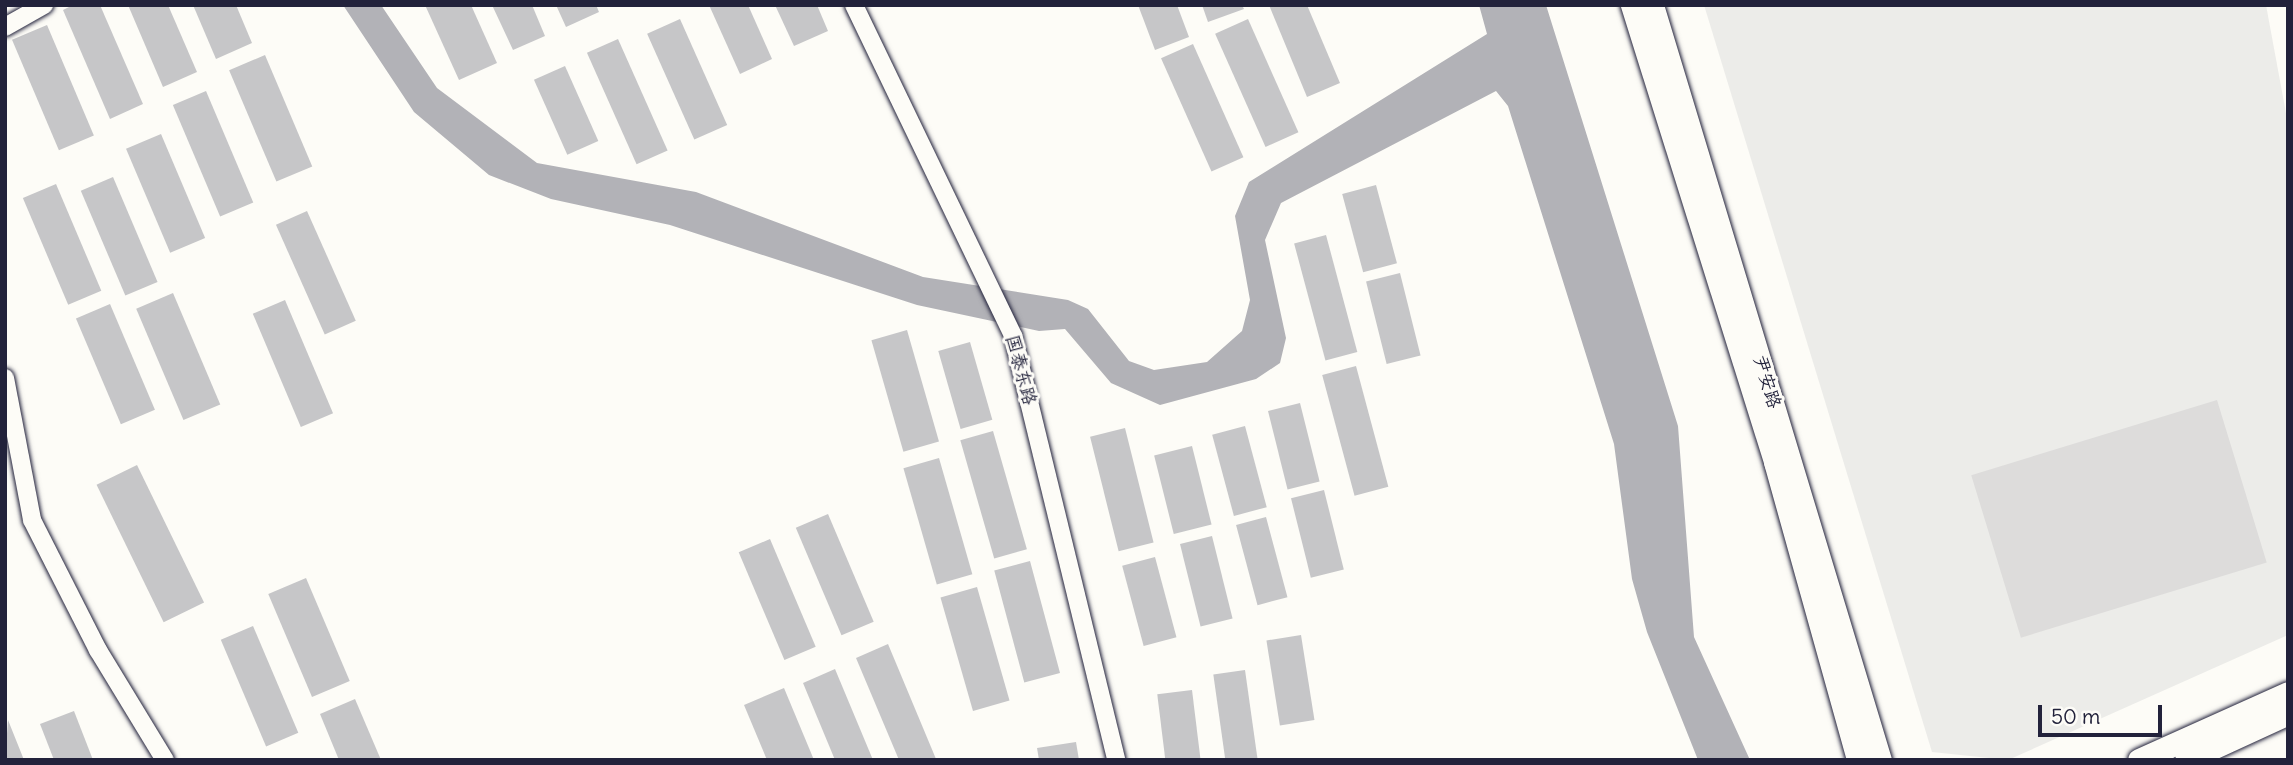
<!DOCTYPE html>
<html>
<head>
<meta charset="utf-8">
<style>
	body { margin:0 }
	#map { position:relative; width:2293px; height:765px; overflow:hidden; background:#fdfcf7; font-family:Delius,"LXGW WenKai TC",sans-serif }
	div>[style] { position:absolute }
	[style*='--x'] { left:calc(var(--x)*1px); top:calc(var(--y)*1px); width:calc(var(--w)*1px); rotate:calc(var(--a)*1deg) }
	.built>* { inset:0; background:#ecece9 }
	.green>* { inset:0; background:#dddcdb; transform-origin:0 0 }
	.water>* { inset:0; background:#b2b2b7 }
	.building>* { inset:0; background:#c6c6c8; transform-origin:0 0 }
	.roads { filter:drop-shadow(0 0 2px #22223b) drop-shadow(0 0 2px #22223b) }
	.minor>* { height:18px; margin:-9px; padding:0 9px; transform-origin:9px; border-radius:9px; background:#fdfcf7 }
	.major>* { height:23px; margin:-11.5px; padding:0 11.5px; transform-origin:11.5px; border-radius:11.5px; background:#fdfcf7 }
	span { translate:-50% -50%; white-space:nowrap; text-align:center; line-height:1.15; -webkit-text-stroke:6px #fdfcf7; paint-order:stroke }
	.street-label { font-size:18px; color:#22223b }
	.frame { position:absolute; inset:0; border:7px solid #22223b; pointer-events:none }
	.scale { position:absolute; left:2038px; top:705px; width:124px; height:32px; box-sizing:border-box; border:4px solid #22223b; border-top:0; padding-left:9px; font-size:21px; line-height:24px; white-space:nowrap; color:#22223b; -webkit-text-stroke:5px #fdfcf7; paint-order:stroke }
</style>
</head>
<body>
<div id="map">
	<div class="built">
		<div style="clip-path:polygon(1704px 5px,2266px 5px,2288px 124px,2288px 635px,2008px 760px,1932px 752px)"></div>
	</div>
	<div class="green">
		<div style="left:2217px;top:400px;width:170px;height:257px;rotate:73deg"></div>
	</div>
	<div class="water">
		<div style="clip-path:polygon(343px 5px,381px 5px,437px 88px,537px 163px,696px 192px,923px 277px,1068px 300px,1088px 309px,1129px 361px,1154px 370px,1207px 362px,1242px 331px,1250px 300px,1235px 216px,1249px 182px,1487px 34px,1479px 5px,1546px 5px,1678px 426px,1694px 637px,1750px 760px,1698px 760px,1647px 632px,1632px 579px,1614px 444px,1508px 106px,1496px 91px,1281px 203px,1265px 240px,1286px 338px,1280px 363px,1256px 379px,1160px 405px,1111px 383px,1065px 329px,1039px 331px,917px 305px,670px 225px,551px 199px,489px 175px,414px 112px)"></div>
	</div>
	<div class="building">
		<div style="clip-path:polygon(73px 5px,100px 5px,143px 104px,110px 119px,63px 10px)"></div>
		<div style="clip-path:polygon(128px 5px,168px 5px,197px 72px,163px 87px)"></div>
		<div style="clip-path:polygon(193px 5px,236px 5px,252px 43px,216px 59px)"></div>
		<div style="clip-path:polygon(425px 5px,471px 5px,497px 63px,459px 80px)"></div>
		<div style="clip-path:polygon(492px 5px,532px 5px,545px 36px,513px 50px)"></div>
		<div style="clip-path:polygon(556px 5px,596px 5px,599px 12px,566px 27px)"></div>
		<div style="clip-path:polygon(709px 5px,748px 5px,772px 59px,740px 74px)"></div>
		<div style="clip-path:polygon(775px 5px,817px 5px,828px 31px,794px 46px)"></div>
		<div style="clip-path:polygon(1138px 5px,1177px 5px,1189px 37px,1155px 50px)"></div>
		<div style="clip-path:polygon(1202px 5px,1242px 5px,1244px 9px,1208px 22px)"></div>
		<div style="clip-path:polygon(1269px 5px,1307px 5px,1340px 83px,1307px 97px)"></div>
		<div style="left:680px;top:19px;width:116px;height:36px;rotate:66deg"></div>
		<div style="left:1248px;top:19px;width:124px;height:36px;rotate:66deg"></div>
		<div style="left:47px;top:25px;width:120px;height:38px;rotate:67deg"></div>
		<div style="left:618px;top:39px;width:122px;height:34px;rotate:66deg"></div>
		<div style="left:1193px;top:44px;width:124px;height:35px;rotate:66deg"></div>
		<div style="left:265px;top:55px;width:121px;height:39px;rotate:67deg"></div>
		<div style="left:565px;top:66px;width:82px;height:34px;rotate:66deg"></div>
		<div style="left:206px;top:91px;width:121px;height:36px;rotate:67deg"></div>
		<div style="left:161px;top:134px;width:113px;height:38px;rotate:67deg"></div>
		<div style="left:113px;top:177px;width:114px;height:35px;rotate:67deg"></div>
		<div style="left:56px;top:184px;width:116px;height:36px;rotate:67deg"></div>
		<div style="left:1376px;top:185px;width:81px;height:35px;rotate:75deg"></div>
		<div style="left:307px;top:211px;width:120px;height:34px;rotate:66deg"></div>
		<div style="left:1326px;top:235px;width:121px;height:33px;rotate:75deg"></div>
		<div style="left:1400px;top:273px;width:85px;height:35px;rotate:76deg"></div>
		<div style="left:173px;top:293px;width:121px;height:40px;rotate:67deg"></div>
		<div style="left:285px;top:300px;width:123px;height:35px;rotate:67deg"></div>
		<div style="left:110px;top:304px;width:115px;height:37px;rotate:67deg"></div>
		<div style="left:907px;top:330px;width:116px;height:37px;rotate:74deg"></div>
		<div style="left:970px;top:342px;width:81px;height:33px;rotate:74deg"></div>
		<div style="left:1356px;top:366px;width:125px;height:35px;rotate:75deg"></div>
		<div style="left:1300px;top:403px;width:81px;height:33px;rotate:76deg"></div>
		<div style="left:1245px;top:426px;width:84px;height:34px;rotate:75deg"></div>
		<div style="left:1125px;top:428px;width:118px;height:36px;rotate:76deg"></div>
		<div style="left:993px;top:431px;width:123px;height:34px;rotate:74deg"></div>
		<div style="left:1192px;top:446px;width:81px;height:39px;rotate:76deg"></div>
		<div style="left:939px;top:458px;width:121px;height:37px;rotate:74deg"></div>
		<div style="left:137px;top:465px;width:153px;height:45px;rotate:64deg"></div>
		<div style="left:1324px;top:490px;width:82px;height:34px;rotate:76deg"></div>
		<div style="left:828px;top:514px;width:117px;height:35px;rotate:67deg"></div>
		<div style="left:1266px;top:517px;width:83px;height:31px;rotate:75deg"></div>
		<div style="left:1212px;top:536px;width:85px;height:33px;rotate:76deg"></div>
		<div style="left:770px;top:539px;width:117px;height:34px;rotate:67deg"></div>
		<div style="left:1155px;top:557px;width:83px;height:34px;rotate:75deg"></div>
		<div style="left:1030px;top:561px;width:116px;height:37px;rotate:75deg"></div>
		<div style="left:306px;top:578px;width:112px;height:41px;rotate:67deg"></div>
		<div style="left:977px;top:587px;width:118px;height:38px;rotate:74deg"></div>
		<div style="left:253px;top:626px;width:116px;height:35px;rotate:67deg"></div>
		<div style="left:1301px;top:635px;width:86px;height:35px;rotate:81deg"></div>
		<div style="clip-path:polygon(888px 644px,936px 759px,935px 760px,899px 760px,856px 658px)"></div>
		<div style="clip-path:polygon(835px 669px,873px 760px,835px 760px,803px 683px)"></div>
		<div style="left:1245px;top:670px;width:91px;height:32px;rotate:82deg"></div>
		<div style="clip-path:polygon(784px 688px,814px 760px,767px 760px,744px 705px)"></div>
		<div style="left:1192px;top:690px;width:71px;height:35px;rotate:83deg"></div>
		<div style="clip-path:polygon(355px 699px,381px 760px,339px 760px,320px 714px)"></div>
		<div style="clip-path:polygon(74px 711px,93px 760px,54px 760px,40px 724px)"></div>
		<div style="clip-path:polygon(8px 720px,24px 760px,5px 760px)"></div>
		<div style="clip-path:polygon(1076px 742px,1079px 760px,1039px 760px,1037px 748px)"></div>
	</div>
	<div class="roads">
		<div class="minor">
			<div style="--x:854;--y:5;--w:367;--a:64.3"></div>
			<div style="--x:1013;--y:336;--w:436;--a:76.3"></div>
			<div style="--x:5;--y:27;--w:45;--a:-29.4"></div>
			<div style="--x:5;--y:378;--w:145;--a:79.2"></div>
			<div style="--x:32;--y:520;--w:146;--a:63.1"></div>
			<div style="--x:98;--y:650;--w:129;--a:58.7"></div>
		</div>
		<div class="major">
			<div style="--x:1632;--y:5;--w:479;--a:72.6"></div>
			<div style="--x:1775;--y:462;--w:309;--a:74.4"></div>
			<div style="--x:1652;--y:5;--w:789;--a:73.2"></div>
			<div style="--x:2139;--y:760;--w:163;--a:-24.2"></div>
			<div style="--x:2186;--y:760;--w:112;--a:-24.7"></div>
		</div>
	</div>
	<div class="street-label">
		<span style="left:1021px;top:370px;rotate:75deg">国泰东路</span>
		<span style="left:1767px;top:382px;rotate:73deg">尹安路</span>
	</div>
	<div class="frame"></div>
	<div class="scale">50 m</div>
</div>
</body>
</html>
